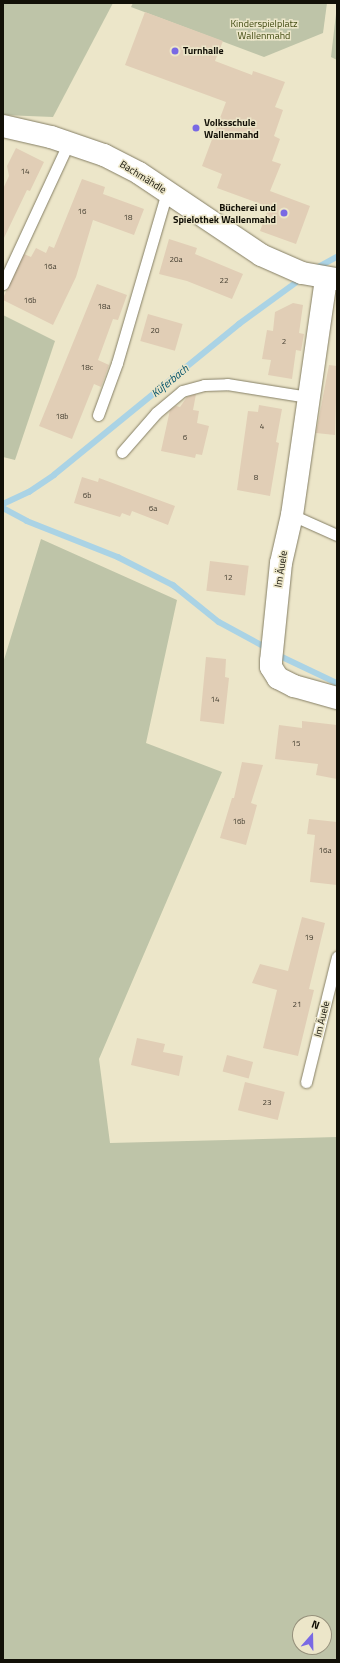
<!DOCTYPE html>
<html>
<head>
<meta charset="utf-8">
<style>
	body { margin:0 }
	#map { position:relative; width:340px; height:1663px; overflow:hidden; background:#ece6c9; font-family:"Titillium Web",sans-serif }
	div>[style] { position:absolute }
	[style*='--x'] { left:calc(var(--x)*1px); top:calc(var(--y)*1px); width:calc(var(--w)*1px); rotate:calc(var(--a)*1deg) }
	.green>* { inset:0; background:#bec4a8 }
	.stream>* { height:5.5px; margin:-2.75px; padding:0 2.75px; transform-origin:2.75px; border-radius:2.75px; background:#aad3e5 }
	.building>* { inset:0; background:#e1ceb6; transform-origin:0 0 }
	.roads { filter:drop-shadow(0 0 1px #857f65) drop-shadow(0 0 1px #857f65) }
	.service>* { height:11px; margin:-5.5px; padding:0 5.5px; transform-origin:5.5px; border-radius:5.5px; background:#fff }
	.minor>* { height:22px; margin:-11px; padding:0 11px; transform-origin:11px; border-radius:11px; background:#fff }
	.dots>* { width:11px; height:11px; translate:-50% -50%; box-sizing:border-box; border:2px solid #ece6c9; border-radius:50% }
	span { translate:-50% -50%; white-space:nowrap; text-align:center; line-height:1.15; -webkit-text-stroke:3px #ece6c9; paint-order:stroke }
	.number-label { font-size:8px; color:#464033 }
	.number-label span { -webkit-text-stroke-width:0 }
	.park-label { font-size:10px; color:#444d14 }
	.poi-label { font-size:10px; color:#121007; font-weight:700 }
	.left { translate:0 -50%; text-align:left }
	.right { translate:-100% -50%; text-align:right }
	.street-label { font-size:10px; color:#121007 }
	.water-label { font-size:11px; color:#00526b; font-style:italic }
	.frame { position:absolute; inset:0; border:4px solid #121007; pointer-events:none }
	.north { position:absolute; left:292px; top:1615px; width:40px; height:40px; box-sizing:border-box; background:#ece6c9; border:1px solid #95907b; border-radius:50%; rotate:20deg; font-size:11px; font-weight:700; line-height:16px; text-align:center; color:#121007 }
	.north::after { content:''; display:block; margin:auto; width:14px; height:18px; background:#7969e4; clip-path:polygon(50% 0,100% 100%,50% 72%,0 100%) }
</style>
</head>
<body>
<div id="map">
	<div class="green">
		<div style="clip-path:polygon(3px 3px,113px 3px,53px 117px,3px 115px)"></div>
		<div style="clip-path:polygon(133px 3px,327px 3px,323px 33px,264px 57px,131px 7px)"></div>
		<div style="clip-path:polygon(337px 5px,337px 60px,331px 57px)"></div>
		<div style="clip-path:polygon(3px 315px,55px 341px,15px 460px,3px 457px)"></div>
		<div style="clip-path:polygon(evenodd,41px 539px,177px 600px,146px 743px,222px 772px,99px 1059px,110px 1143px,337px 1137px,337px 1660px,3px 1660px,3px 663px,41px 539px,300px 1623px,324px 1623px,324px 1647px,300px 1647px,300px 1623px)"></div>
	</div>
	<div class="stream">
		<div style="--x:315;--y:269;--w:25;--a:-29"></div>
		<div style="--x:3;--y:504;--w:29;--a:-25"></div>
		<div style="--x:29;--y:492;--w:30;--a:-34"></div>
		<div style="--x:54;--y:475;--w:239;--a:-39.2"></div>
		<div style="--x:239;--y:324;--w:77;--a:-36"></div>
		<div style="--x:3;--y:508;--w:27;--a:28"></div>
		<div style="--x:27;--y:521;--w:98;--a:21.6"></div>
		<div style="--x:118;--y:557;--w:62;--a:27"></div>
		<div style="--x:173;--y:585;--w:59;--a:38.8"></div>
		<div style="--x:219;--y:622;--w:55;--a:28.4"></div>
		<div style="--x:276;--y:654;--w:68;--a:25.4"></div>
	</div>
	<div class="building">
		<div style="clip-path:polygon(145px 12px,223px 41px,215px 61px,252px 75px,253px 71px,285px 82px,275px 107px,283px 110px,274px 136px,280px 139px,272px 161px,281px 164px,270px 191px,310px 206px,296px 244px,260px 231px,269px 207px,217px 188px,222px 174px,202px 166px,226px 102px,125px 65px)"></div>
		<div style="clip-path:polygon(16px 148px,44px 162px,30px 191px,27px 190px,3px 240px,3px 189px,9px 176px,7px 166px)"></div>
		<div style="clip-path:polygon(82px 179px,105px 187px,103px 194px,144px 209px,134px 235px,93px 220px,76px 277px,53px 325px,3px 300px,3px 298px,24px 254px,31px 257px,36px 248px,46px 253px,49px 246px,54px 248px)"></div>
		<div style="clip-path:polygon(169px 239px,197px 248px,195px 254px,243px 274px,232px 299px,187px 281px,159px 274px)"></div>
		<div style="clip-path:polygon(97px 284px,127px 295px,118px 320px,113px 319px,98px 360px,109px 365px,101px 387px,94px 384px,72px 439px,39px 426px)"></div>
		<div style="clip-path:polygon(293px 303px,303px 305px,299px 333px,304px 334px,301px 351px,296px 350px,292px 379px,268px 375px,271px 360px,262px 359px,267px 330px,273px 331px,275px 312px)"></div>
		<div style="left:148px;top:314px;width:36px;height:28px;rotate:16deg"></div>
		<div style="clip-path:polygon(329px 365px,337px 366px,335px 435px,316px 433px)"></div>
		<div style="clip-path:polygon(196px 394px,193px 410px,199px 411px,197px 423px,209px 426px,202px 455px,196px 454px,195px 458px,161px 451px,170px 410px,176px 406px,180px 407px,187px 397px)"></div>
		<div style="clip-path:polygon(259px 405px,282px 409px,276px 442px,279px 443px,270px 496px,237px 490px,248px 411px,258px 412px)"></div>
		<div style="clip-path:polygon(82px 477px,98px 482px,99px 478px,175px 506px,168px 525px,132px 511px,130px 516px,122px 513px,120px 517px,74px 503px)"></div>
		<div style="left:210px;top:561px;width:39px;height:30px;rotate:7deg"></div>
		<div style="clip-path:polygon(206px 657px,226px 659px,225px 677px,229px 678px,224px 724px,200px 721px)"></div>
		<div style="clip-path:polygon(302px 721px,337px 725px,337px 779px,316px 775px,318px 764px,275px 759px,279px 725px,302px 728px)"></div>
		<div style="clip-path:polygon(242px 762px,263px 765px,251px 803px,257px 805px,246px 845px,220px 838px,232px 798px,234px 798px)"></div>
		<div style="clip-path:polygon(309px 819px,337px 822px,337px 885px,310px 882px,315px 835px,307px 834px)"></div>
		<div style="clip-path:polygon(302px 917px,325px 923px,309px 989px,314px 990px,298px 1056px,263px 1048px,277px 990px,252px 983px,260px 964px,288px 971px)"></div>
		<div style="clip-path:polygon(137px 1038px,165px 1044px,163px 1052px,183px 1056px,179px 1076px,131px 1065px)"></div>
		<div style="left:227px;top:1055px;width:27px;height:17px;rotate:15deg"></div>
		<div style="left:245px;top:1082px;width:41px;height:29px;rotate:14deg"></div>
	</div>
	<div class="roads">
		<div class="service">
			<div style="--x:3;--y:284;--w:157;--a:-65.1"></div>
			<div style="--x:98;--y:415;--w:55;--a:-69.9"></div>
			<div style="--x:117;--y:363;--w:178;--a:-73.7"></div>
			<div style="--x:122;--y:452;--w:52;--a:-48.9"></div>
			<div style="--x:156;--y:413;--w:34;--a:-40"></div>
			<div style="--x:182;--y:391;--w:23;--a:-15"></div>
			<div style="--x:204;--y:385;--w:23;--a:-2"></div>
			<div style="--x:227;--y:384;--w:82;--a:9.1"></div>
			<div style="--x:292;--y:515;--w:49;--a:24"></div>
			<div style="--x:306;--y:1082;--w:129;--a:-76.1"></div>
		</div>
		<div class="minor">
			<div style="--x:3;--y:126;--w:49;--a:12.9"></div>
			<div style="--x:51;--y:137;--w:56;--a:18.8"></div>
			<div style="--x:104;--y:155;--w:39;--a:27"></div>
			<div style="--x:139;--y:173;--w:147;--a:33.9"></div>
			<div style="--x:261;--y:255;--w:45;--a:23.7"></div>
			<div style="--x:302;--y:273;--w:36;--a:10"></div>
			<div style="--x:326;--y:279;--w:238;--a:98.2"></div>
			<div style="--x:292;--y:515;--w:49;--a:102.9"></div>
			<div style="--x:281;--y:563;--w:99;--a:95.8"></div>
			<div style="--x:271;--y:661;--w:6;--a:90"></div>
			<div style="--x:271;--y:667;--w:13;--a:58"></div>
			<div style="--x:278;--y:678;--w:18;--a:27"></div>
			<div style="--x:294;--y:686;--w:45;--a:15.6"></div>
		</div>
	</div>
	<div class="dots">
		<div style="left:175px;top:51px;background:#7969e4"></div>
		<div style="left:196px;top:128px;background:#7969e4"></div>
		<div style="left:284px;top:213px;background:#7969e4"></div>
	</div>
	<div class="number-label">
		<span style="left:25px;top:172px">14</span>
		<span style="left:82px;top:212px">16</span>
		<span style="left:128px;top:218px">18</span>
		<span style="left:176px;top:260px">20a</span>
		<span style="left:50px;top:267px">16a</span>
		<span style="left:224px;top:281px">22</span>
		<span style="left:30px;top:301px">16b</span>
		<span style="left:104px;top:307px">18a</span>
		<span style="left:155px;top:331px">20</span>
		<span style="left:284px;top:342px">2</span>
		<span style="left:87px;top:368px">18c</span>
		<span style="left:62px;top:417px">18b</span>
		<span style="left:262px;top:427px">4</span>
		<span style="left:185px;top:438px">6</span>
		<span style="left:256px;top:478px">8</span>
		<span style="left:87px;top:496px">6b</span>
		<span style="left:153px;top:509px">6a</span>
		<span style="left:228px;top:578px">12</span>
		<span style="left:215px;top:700px">14</span>
		<span style="left:296px;top:744px">15</span>
		<span style="left:239px;top:822px">16b</span>
		<span style="left:325px;top:851px">16a</span>
		<span style="left:309px;top:938px">19</span>
		<span style="left:297px;top:1005px">21</span>
		<span style="left:267px;top:1103px">23</span>
	</div>
	<div class="park-label">
		<span style="left:264px;top:29px">Kinderspielplatz<br>Wallenmahd</span>
	</div>
	<div class="poi-label">
		<span class="left" style="left:183px;top:51px">Turnhalle</span>
		<span class="left" style="left:204px;top:128px">Volksschule<br>Wallenmahd</span>
		<span class="right" style="left:276px;top:213px">Bücherei und<br>Spielothek Wallenmahd</span>
	</div>
	<div class="street-label">
		<span style="left:143px;top:177px;rotate:32deg">Bachmähdle</span>
		<span style="left:281px;top:569px;rotate:-81deg">Im Äuele</span>
		<span style="left:322px;top:1019px;rotate:-76deg">Im Äuele</span>
	</div>
	<div class="water-label">
		<span style="left:170px;top:381px;rotate:-39deg">Küferbach</span>
	</div>
	<div class="frame"></div>
	<div class="north">N</div>
</div>
</body>
</html>
